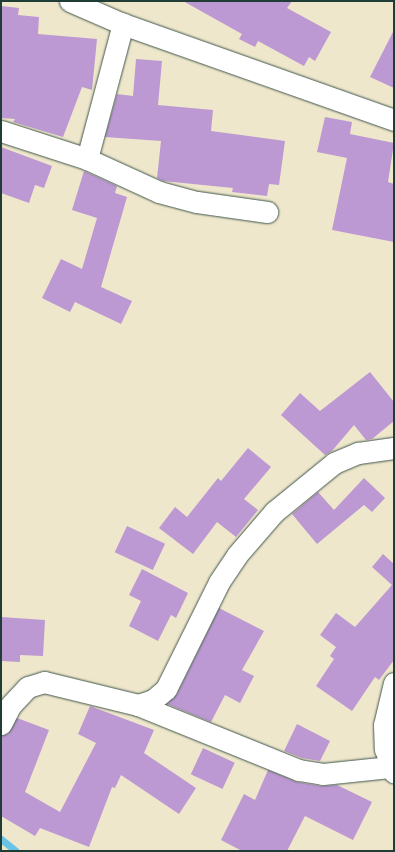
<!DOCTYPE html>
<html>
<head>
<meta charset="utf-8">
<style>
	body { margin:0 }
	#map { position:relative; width:395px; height:852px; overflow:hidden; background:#efe7cc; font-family:"Old Standard TT",serif }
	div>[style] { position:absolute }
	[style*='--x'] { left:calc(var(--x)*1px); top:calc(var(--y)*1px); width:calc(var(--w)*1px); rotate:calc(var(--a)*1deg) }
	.stream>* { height:7px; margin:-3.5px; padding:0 3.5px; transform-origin:3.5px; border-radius:3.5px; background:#68c4e6 }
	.building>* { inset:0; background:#bc99d2; transform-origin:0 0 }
	.roads { filter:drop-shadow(0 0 1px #3e564b) drop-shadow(0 0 1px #3e564b) }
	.minor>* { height:21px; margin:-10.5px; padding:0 10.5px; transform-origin:10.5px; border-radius:10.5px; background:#fff }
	span { translate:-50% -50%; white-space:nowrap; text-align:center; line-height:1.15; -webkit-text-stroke:3px #fdfcf7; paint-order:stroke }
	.frame { position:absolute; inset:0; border:2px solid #1f3d34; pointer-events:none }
</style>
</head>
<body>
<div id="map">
	<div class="stream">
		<div style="--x:1;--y:839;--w:19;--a:39"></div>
	</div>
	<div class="building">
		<div style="clip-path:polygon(183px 1px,292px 1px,287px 8px,331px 32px,315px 61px,309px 57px,304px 66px,258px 41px,255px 47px,239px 39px,242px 34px)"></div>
		<div style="clip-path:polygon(1px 6px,19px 8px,18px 15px,39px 17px,38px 34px,97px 39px,92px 90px,82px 87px,63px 137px,13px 122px,15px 119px,1px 118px)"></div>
		<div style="clip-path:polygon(394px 30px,394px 88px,370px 77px)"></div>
		<div style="clip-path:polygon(136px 59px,162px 61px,158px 105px,213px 110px,211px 131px,285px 141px,279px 185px,269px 184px,267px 196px,232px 192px,233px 188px,163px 181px,157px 178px,161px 141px,105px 137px,117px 94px,133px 96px)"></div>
		<div style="clip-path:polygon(325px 117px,352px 122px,350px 134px,394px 143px,388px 182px,394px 184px,394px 242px,332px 230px,347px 158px,317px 152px)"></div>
		<div style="clip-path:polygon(1px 147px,52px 166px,44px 188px,35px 185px,29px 203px,1px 193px)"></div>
		<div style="clip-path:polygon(84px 171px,117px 186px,115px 193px,127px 197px,101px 287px,132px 301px,121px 324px,75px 302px,70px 312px,42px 298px,61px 259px,82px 269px,97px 218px,72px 210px)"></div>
		<div style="clip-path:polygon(370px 372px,394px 402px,394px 421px,372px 439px,366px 440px,354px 425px,332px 451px,325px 455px,281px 415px,300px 393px,320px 411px)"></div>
		<div style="clip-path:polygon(248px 448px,271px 467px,244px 499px,258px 510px,236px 537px,217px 522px,193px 554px,159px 528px,175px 507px,187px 517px,218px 478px,221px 481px)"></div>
		<div style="clip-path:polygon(364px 478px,385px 498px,372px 512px,364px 505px,317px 544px,292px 514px,318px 492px,334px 510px)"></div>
		<div style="left:127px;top:526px;width:42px;height:29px;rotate:25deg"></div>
		<div style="clip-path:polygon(383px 554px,394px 564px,394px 660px,379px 680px,375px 677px,352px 711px,316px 686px,334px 659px,330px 656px,336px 647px,320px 635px,336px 613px,355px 627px,392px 585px,372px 567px)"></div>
		<div style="clip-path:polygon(142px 569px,188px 593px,176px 618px,171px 615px,158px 641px,129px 626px,141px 601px,129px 595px)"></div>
		<div style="clip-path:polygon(219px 608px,264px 631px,242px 670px,254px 676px,240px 703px,225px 695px,211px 722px,167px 704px,177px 694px)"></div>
		<div style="clip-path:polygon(1px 617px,45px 620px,43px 656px,20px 655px,20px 662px,1px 661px)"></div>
		<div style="clip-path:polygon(90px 706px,154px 730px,144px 753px,196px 788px,179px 814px,121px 775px,115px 788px,112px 787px,89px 847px,40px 828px,35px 836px,1px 816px,1px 736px,8px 734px,17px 718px,49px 730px,25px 792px,60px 812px,96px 743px,78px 734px)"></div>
		<div style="clip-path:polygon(297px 724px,330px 741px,320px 761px,302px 758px,284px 751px)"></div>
		<div style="left:203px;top:748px;width:35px;height:29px;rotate:25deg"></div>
		<div style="clip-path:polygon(268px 770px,297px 782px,321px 786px,337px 785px,372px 802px,353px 840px,305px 816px,287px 851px,242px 851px,221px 840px,244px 794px,255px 800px)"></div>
	</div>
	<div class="roads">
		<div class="minor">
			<div style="--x:70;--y:1;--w:58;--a:23.5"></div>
			<div style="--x:123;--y:24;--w:288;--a:19.5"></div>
			<div style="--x:1;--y:131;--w:90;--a:18"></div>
			<div style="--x:87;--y:159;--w:79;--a:24.6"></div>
			<div style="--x:159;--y:192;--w:39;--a:15"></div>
			<div style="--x:197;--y:202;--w:71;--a:8.1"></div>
			<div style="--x:87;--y:159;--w:140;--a:-75.1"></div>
			<div style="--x:394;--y:683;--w:43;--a:103.4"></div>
			<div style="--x:384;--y:725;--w:24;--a:88"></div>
			<div style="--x:385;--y:749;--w:25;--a:69"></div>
			<div style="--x:138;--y:705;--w:174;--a:22"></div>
			<div style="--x:299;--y:770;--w:24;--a:9"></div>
			<div style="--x:323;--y:774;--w:67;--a:-6"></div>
			<div style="--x:1;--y:724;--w:20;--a:-63"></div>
			<div style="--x:10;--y:706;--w:26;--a:-47"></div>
			<div style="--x:28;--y:687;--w:17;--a:-17"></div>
			<div style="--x:44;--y:682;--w:97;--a:13.7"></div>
			<div style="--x:138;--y:705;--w:16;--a:-18"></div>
			<div style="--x:153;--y:700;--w:17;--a:-40"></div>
			<div style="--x:166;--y:689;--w:119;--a:-63.6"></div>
			<div style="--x:219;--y:582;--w:32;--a:-56"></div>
			<div style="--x:237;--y:555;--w:57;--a:-49.3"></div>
			<div style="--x:274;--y:512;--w:77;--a:-39.2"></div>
			<div style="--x:334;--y:463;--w:26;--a:-23"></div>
			<div style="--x:358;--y:453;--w:36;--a:-8"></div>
		</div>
	</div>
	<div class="frame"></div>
</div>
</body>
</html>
